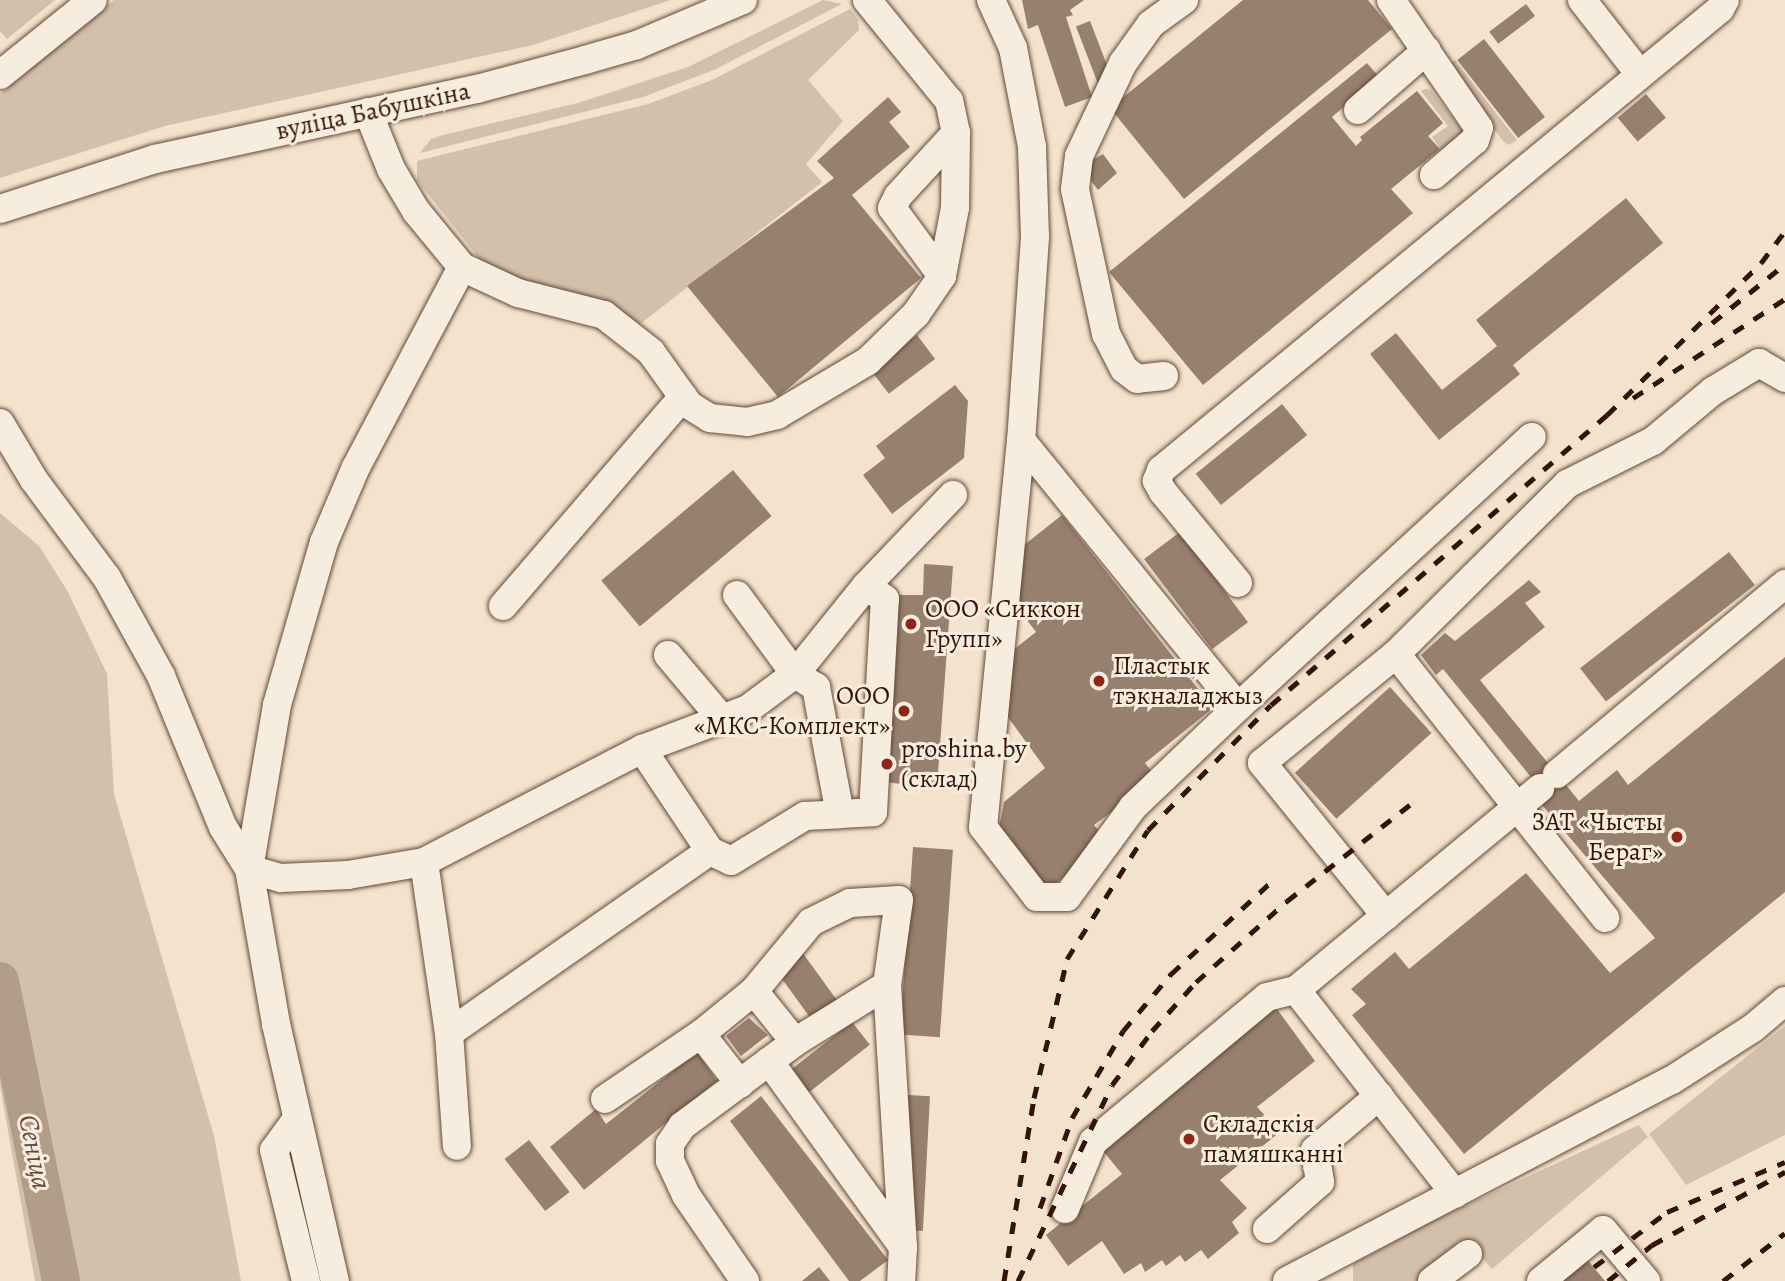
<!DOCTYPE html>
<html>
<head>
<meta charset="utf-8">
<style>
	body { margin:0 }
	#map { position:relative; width:1785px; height:1281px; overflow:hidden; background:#f3e3cc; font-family:Alegreya,serif }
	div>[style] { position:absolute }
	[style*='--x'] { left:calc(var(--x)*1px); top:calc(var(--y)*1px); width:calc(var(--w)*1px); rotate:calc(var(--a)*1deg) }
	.green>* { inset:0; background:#d3c0ab }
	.river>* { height:38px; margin:-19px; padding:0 19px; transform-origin:19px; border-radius:19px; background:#b29d89 }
	.building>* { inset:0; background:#97806e; transform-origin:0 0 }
	.roads { filter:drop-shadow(0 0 2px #644839) drop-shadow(0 0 2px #644839) }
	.minor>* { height:28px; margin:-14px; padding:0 14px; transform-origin:14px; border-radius:14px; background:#f7edde }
	.rail>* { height:5px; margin-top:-2.5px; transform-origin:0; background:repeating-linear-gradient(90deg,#341408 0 12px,transparent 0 24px) }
	.dots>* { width:19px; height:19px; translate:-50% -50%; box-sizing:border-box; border:4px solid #f7edde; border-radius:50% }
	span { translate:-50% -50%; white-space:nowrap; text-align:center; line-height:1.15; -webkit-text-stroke:6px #f7edde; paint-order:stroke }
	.street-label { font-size:26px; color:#341408 }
	.poi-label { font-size:26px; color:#341408 }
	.left { translate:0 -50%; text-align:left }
	.right { translate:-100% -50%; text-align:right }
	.water-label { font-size:28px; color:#664b3c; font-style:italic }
</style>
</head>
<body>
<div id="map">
	<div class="green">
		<div style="clip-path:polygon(0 0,55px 0,7px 39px,0 31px)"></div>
		<div style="clip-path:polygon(114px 0,671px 0,533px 45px,165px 126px,0 178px,0 94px)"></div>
		<div style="clip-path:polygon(823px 0,842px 4px,714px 70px,643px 97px,420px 153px,431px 139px,443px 135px,578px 103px,688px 67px)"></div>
		<div style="clip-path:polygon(850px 9px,858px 19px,859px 30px,808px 80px,843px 121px,806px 164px,822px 182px,639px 325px,610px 303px,523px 284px,481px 261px,417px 180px,417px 161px,648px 104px,712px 80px)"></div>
		<div style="clip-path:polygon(1455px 60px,1517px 140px,1509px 145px,1504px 142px,1450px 72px,1448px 65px)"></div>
		<div style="clip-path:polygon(1425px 89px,1431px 90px,1462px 130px,1462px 137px,1442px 151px,1432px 137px,1448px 126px,1421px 91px)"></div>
		<div style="clip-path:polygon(0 513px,39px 546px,68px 592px,107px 674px,114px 794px,214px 1136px,241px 1281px,35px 1281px,0 1086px)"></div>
		<div style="clip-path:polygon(1785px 1026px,1785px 1135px,1686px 1185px,1649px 1134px)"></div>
		<div style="clip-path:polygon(1639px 1125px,1648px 1137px,1492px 1269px,1467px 1240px,1417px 1281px,1353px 1281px,1353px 1264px,1419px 1227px)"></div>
	</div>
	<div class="river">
		<div style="--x:0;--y:981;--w:306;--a:78.5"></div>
	</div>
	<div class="building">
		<div style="clip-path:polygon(1022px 0,1084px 0,1070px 10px,1073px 15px,1066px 17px,1092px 97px,1065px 107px,1038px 25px,1028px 29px)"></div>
		<div style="clip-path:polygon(1243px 0,1368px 0,1392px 29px,1184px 199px,1110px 108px)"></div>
		<div style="left:1526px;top:4px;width:15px;height:46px;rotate:53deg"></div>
		<div style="left:1090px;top:21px;width:63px;height:15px;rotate:69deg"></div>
		<div style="left:1484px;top:39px;width:99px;height:34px;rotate:52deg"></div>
		<div style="clip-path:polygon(1367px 63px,1379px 77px,1332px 117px,1356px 146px,1362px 140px,1360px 137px,1417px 91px,1443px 123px,1428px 136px,1440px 149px,1391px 189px,1413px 213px,1203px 385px,1109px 272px)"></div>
		<div style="left:1646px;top:94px;width:31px;height:37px;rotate:50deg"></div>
		<div style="clip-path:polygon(888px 97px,901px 112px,889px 122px,910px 147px,852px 195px,921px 278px,778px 397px,687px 286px,834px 178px,817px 161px)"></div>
		<div style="clip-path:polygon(1103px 154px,1117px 173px,1098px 190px,1081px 167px)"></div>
		<div style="clip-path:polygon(1626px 198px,1663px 243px,1513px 365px,1520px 374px,1439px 440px,1370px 354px,1396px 333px,1442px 390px,1497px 346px,1476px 320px)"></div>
		<div style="left:917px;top:335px;width:30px;height:58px;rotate:53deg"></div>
		<div style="clip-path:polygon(955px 385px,968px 401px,964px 458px,892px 514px,863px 475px,885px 458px,876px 446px)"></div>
		<div style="left:1282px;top:404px;width:40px;height:111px;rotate:51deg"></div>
		<div style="left:733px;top:470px;width:60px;height:172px;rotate:50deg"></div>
		<div style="clip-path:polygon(1062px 515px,1213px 708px,1145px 763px,1157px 778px,1094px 825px,1108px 842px,1047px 890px,999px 828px,1004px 802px,1045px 768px,1005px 713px,1008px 654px,1036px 632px,1017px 607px,1019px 549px)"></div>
		<div style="left:1180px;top:532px;width:113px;height:45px;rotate:53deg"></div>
		<div style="left:1729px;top:552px;width:42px;height:189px;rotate:52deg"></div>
		<div style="clip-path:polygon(924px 564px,953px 566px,937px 787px,881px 782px,891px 595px,923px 595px)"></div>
		<div style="clip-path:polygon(1529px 580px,1541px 592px,1525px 603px,1545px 627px,1480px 680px,1579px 801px,1617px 770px,1628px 785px,1785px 657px,1785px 892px,1464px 1154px,1352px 1015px,1366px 1004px,1351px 989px,1395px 952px,1409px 969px,1526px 873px,1610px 973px,1655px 938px,1537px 799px,1544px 793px,1443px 669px,1436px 675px,1421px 655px,1445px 633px,1455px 641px)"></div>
		<div style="left:1390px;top:687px;width:62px;height:128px;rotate:48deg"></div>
		<div style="left:913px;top:847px;width:40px;height:188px;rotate:4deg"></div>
		<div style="left:802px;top:952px;width:62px;height:32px;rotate:54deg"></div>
		<div style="clip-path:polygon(1274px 1005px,1315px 1061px,1257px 1107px,1280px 1132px,1220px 1180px,1247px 1208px,1232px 1222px,1239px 1233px,1208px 1259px,1201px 1250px,1185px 1262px,1180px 1255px,1166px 1266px,1162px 1260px,1145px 1272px,1141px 1263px,1124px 1274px,1102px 1241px,1068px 1266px,1046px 1235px,1122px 1174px,1099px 1146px)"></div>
		<div style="clip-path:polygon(749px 1018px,768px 1035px,741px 1056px,726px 1036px)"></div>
		<div style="left:852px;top:1022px;width:29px;height:82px;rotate:52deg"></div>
		<div style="clip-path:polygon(697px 1052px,717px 1081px,584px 1190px,550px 1147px,596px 1109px,606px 1124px)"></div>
		<div style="left:908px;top:1095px;width:22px;height:135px;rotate:3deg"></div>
		<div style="clip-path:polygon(761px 1096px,888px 1260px,860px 1281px,849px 1281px,730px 1121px)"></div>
		<div style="left:529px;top:1140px;width:66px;height:31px;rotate:52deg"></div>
		<div style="clip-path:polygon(1585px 1257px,1605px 1281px,1555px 1281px)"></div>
		<div style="clip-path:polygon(819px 1267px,830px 1281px,802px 1281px)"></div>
	</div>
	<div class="roads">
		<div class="minor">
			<div style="--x:991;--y:0;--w:53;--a:65.4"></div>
			<div style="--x:1013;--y:48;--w:101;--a:79.1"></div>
			<div style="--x:1032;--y:147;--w:90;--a:88.1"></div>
			<div style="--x:1035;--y:237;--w:203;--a:93.9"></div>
			<div style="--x:1021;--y:440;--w:344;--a:50.9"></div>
			<div style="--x:1238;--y:707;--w:399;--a:-42.6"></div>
			<div style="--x:1391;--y:0;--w:155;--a:55.5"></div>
			<div style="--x:1479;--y:128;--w:13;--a:108"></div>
			<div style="--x:1475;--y:140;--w:54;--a:139.5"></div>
			<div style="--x:1582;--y:0;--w:93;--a:52"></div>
			<div style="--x:0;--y:75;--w:119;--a:-38.9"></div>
			<div style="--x:1358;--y:110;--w:91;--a:-41"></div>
			<div style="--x:368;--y:112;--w:61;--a:68"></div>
			<div style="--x:391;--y:169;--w:49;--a:59.2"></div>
			<div style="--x:416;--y:211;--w:72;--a:50.6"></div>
			<div style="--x:462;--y:267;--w:62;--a:24.9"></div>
			<div style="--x:518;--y:293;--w:89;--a:14.3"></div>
			<div style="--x:604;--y:315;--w:60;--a:38.2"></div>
			<div style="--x:651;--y:352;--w:65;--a:54.4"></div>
			<div style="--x:689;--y:405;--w:25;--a:32"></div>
			<div style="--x:710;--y:418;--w:37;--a:6"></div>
			<div style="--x:747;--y:422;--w:31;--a:-13"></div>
			<div style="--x:777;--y:415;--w:106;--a:-30.7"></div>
			<div style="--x:868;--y:361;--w:67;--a:-44.4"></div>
			<div style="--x:916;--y:314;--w:46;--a:-55.6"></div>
			<div style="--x:942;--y:276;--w:69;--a:-79.2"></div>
			<div style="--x:955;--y:208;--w:75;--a:-89.2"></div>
			<div style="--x:956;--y:133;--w:33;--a:-102"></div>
			<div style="--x:949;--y:101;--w:130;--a:-129.1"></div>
			<div style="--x:0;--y:209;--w:163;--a:-17.9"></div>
			<div style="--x:155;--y:159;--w:330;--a:-12.3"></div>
			<div style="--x:477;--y:89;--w:112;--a:-15"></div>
			<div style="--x:585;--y:60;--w:54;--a:-16.1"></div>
			<div style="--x:637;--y:45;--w:115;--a:-23"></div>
			<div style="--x:462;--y:267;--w:226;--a:117.9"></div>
			<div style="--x:356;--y:467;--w:82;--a:113.1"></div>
			<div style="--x:324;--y:542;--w:170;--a:106.1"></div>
			<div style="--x:277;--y:705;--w:166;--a:99.7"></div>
			<div style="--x:249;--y:869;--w:33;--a:16"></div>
			<div style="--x:281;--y:878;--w:67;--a:-2.6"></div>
			<div style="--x:348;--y:875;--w:77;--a:-9.7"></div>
			<div style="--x:424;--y:862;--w:246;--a:-27.4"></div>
			<div style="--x:642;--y:749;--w:113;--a:-20.7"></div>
			<div style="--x:748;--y:709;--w:59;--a:-36.7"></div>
			<div style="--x:795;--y:674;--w:113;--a:-51.1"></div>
			<div style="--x:866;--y:586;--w:126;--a:-46.3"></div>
			<div style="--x:942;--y:276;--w:84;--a:-126.3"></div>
			<div style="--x:892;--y:208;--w:13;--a:-63"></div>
			<div style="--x:898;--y:196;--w:86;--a:-47.4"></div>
			<div style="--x:1164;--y:376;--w:27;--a:174"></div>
			<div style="--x:1137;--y:379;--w:16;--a:-142"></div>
			<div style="--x:1124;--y:369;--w:39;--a:-117"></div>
			<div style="--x:1106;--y:334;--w:148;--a:-102.1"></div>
			<div style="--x:1075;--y:189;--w:33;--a:-83"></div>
			<div style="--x:1079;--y:156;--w:103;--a:-64.7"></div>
			<div style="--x:1123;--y:63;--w:48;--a:-54.3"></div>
			<div style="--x:1151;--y:24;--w:41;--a:-36"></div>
			<div style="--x:0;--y:423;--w:66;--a:59.2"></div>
			<div style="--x:34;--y:480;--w:122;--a:53.3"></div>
			<div style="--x:107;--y:578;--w:112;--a:61.1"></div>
			<div style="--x:161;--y:676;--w:163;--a:67.7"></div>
			<div style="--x:223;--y:827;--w:49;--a:58.2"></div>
			<div style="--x:249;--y:869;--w:157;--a:80.1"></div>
			<div style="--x:276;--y:1024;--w:264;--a:77.1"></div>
			<div style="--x:1021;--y:440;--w:389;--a:95.6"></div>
			<div style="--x:983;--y:827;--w:88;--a:52.4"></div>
			<div style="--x:1037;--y:897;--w:30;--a:0"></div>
			<div style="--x:1067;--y:897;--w:112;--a:-53.7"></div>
			<div style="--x:1133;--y:807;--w:145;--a:-43.6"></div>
			<div style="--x:1238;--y:583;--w:118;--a:-129.5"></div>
			<div style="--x:1163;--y:492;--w:13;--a:-119"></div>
			<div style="--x:1157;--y:481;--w:12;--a:-70"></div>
			<div style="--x:1161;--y:470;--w:725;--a:-39.51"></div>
			<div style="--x:1720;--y:9;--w:10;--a:-61"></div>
			<div style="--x:737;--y:595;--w:98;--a:53.7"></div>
			<div style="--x:795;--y:674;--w:25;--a:32"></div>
			<div style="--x:816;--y:687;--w:129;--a:79.3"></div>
			<div style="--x:840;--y:814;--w:33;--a:-3"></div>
			<div style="--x:873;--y:812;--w:213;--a:-86.8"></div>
			<div style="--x:885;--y:599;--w:23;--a:-146"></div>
			<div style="--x:503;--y:606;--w:276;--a:-49.3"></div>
			<div style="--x:1396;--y:654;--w:337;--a:51.6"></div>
			<div style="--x:668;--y:655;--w:84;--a:49.8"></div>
			<div style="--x:642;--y:749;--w:123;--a:56.3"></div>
			<div style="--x:710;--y:851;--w:23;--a:25"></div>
			<div style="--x:731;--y:861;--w:87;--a:-31.3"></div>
			<div style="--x:805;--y:816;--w:35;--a:-3"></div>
			<div style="--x:1557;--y:774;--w:297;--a:-39.8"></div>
			<div style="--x:424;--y:862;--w:173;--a:81.7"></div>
			<div style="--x:449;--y:1033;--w:318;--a:-34.9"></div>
			<div style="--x:1386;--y:916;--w:197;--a:-129"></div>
			<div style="--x:1262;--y:763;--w:173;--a:-39.1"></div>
			<div style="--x:1396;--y:654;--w:241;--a:-44.8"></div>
			<div style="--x:1567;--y:484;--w:96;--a:-26.6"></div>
			<div style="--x:1653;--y:441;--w:78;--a:-39.8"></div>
			<div style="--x:1713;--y:391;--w:54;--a:-31.3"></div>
			<div style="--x:1759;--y:363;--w:30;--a:30"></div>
			<div style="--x:754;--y:991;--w:89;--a:-50.4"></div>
			<div style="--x:811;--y:922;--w:43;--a:-26"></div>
			<div style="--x:850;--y:903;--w:49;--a:-3.5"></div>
			<div style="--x:899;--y:900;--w:86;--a:98"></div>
			<div style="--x:887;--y:985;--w:262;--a:86.5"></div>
			<div style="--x:449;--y:1033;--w:113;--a:86"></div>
			<div style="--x:769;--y:1061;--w:229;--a:54.2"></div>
			<div style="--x:903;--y:1247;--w:34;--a:93"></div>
			<div style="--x:740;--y:1084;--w:63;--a:-128"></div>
			<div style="--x:701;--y:1034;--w:68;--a:-39.1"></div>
			<div style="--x:754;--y:991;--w:65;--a:51.2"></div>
			<div style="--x:605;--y:1099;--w:116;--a:-34.1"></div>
			<div style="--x:296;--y:1120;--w:37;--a:126"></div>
			<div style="--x:274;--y:1150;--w:135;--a:76.3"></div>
			<div style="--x:1455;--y:1194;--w:259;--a:-127.9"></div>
			<div style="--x:1296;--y:990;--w:317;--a:-39.6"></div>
			<div style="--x:1065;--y:1209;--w:73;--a:-67.3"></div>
			<div style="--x:1093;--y:1142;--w:226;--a:-39.8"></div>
			<div style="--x:1267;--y:997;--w:30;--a:-14"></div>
			<div style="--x:1267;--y:1229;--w:71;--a:-41.6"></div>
			<div style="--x:1320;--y:1182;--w:32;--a:-99"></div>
			<div style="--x:1315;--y:1150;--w:84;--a:-40.2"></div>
			<div style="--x:745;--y:1281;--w:104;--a:-124.5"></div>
			<div style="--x:686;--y:1195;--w:38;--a:-115"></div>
			<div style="--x:670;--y:1161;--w:17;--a:-90"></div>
			<div style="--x:670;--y:1144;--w:22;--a:-56"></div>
			<div style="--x:682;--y:1126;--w:141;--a:-36.6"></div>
			<div style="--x:795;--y:1042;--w:108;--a:-31.8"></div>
			<div style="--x:1287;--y:1281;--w:434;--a:-27.6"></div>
			<div style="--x:1672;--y:1080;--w:96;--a:-32.7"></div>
			<div style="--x:1753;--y:1028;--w:42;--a:-40.2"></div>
			<div style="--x:1432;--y:1281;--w:45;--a:-36.9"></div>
			<div style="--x:1541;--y:1281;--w:80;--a:-39.4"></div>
			<div style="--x:1603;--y:1230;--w:67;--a:49.9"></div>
		</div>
	</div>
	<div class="rail">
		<div style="--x:1712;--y:323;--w:94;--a:-38.9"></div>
		<div style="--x:1633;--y:398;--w:181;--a:-33.1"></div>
		<div style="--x:1040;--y:1208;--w:96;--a:-70.4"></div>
		<div style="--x:1072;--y:1118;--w:101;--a:-59.6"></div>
		<div style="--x:1123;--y:1031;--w:75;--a:-49.9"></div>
		<div style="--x:1171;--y:974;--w:136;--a:-42.6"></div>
		<div style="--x:1594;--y:1267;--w:91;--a:-37"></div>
		<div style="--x:1667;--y:1212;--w:128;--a:-23"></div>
		<div style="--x:1004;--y:1281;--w:185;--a:-80.7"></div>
		<div style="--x:1034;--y:1098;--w:143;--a:-76.6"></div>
		<div style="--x:1067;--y:959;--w:152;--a:-57.9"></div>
		<div style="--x:1148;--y:830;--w:175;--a:-45.5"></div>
		<div style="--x:1271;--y:705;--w:444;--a:-40.8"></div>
		<div style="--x:1607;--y:415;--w:216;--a:-44.6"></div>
		<div style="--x:1761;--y:263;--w:40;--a:-53"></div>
		<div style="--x:1018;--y:1281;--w:217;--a:-64.4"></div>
		<div style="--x:1112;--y:1085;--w:67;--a:-53.5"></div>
		<div style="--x:1152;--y:1031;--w:66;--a:-48.1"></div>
		<div style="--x:1196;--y:982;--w:122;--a:-41.7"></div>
		<div style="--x:1287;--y:901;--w:165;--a:-38.1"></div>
		<div style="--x:1608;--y:1281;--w:57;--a:-39.3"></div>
		<div style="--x:1652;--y:1245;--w:152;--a:-28.8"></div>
		<div style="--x:1723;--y:1281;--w:78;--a:-37.7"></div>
	</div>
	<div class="dots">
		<div style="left:911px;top:624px;background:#8f2418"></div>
		<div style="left:1099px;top:681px;background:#8f2418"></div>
		<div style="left:904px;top:711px;background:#8f2418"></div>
		<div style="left:887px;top:764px;background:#8f2418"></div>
		<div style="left:1677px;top:837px;background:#8f2418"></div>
		<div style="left:1189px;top:1139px;background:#8f2418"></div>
	</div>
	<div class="street-label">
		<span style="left:373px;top:111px;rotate:-12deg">вуліца Бабушкіна</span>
	</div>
	<div class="poi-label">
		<span class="left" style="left:925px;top:624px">ООО «Сиккон<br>Групп»</span>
		<span class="left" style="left:1113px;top:681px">Пластык<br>тэкналаджыз</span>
		<span class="right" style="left:890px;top:711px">ООО<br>«МКС-Комплект»</span>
		<span class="left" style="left:901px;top:764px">рroshina.by<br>(склад)</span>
		<span class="right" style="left:1663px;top:837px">ЗАТ «Чысты<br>Бераг»</span>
		<span class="left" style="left:1203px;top:1139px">Складскія<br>памяшканні</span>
	</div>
	<div class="water-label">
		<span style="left:35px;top:1152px;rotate:79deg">Сеніца</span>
	</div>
</div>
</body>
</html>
